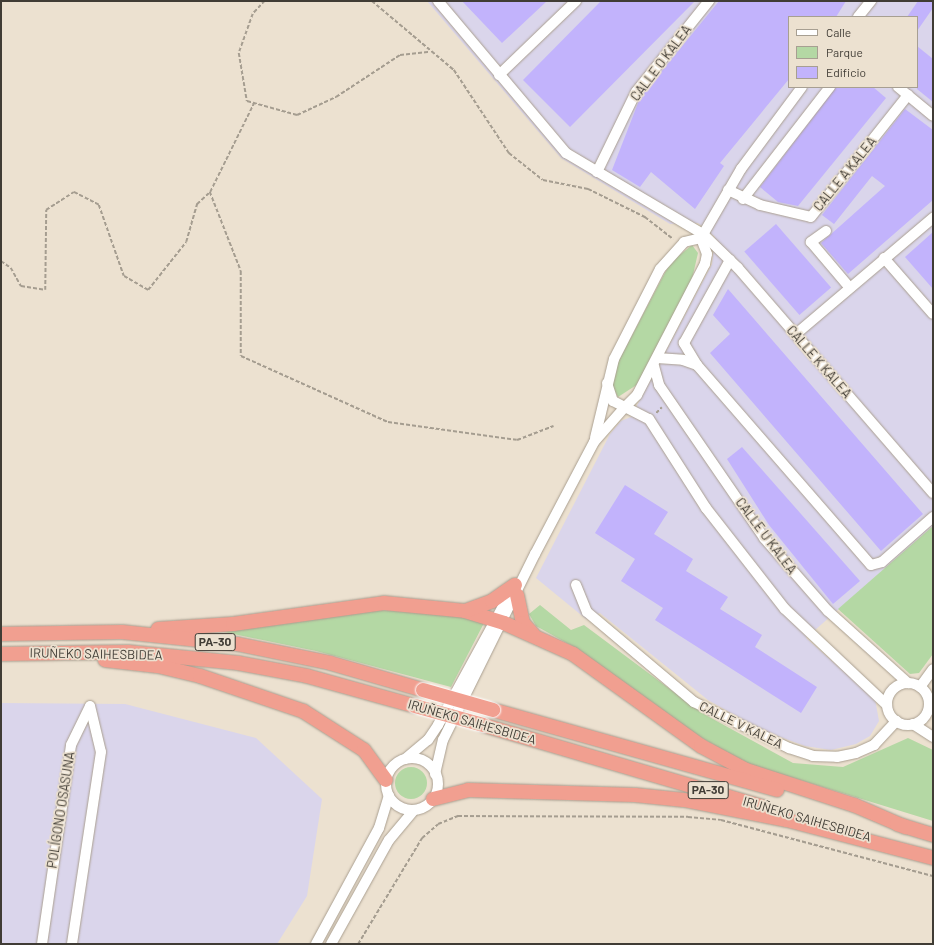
<!DOCTYPE html>
<html>
<head>
<meta charset="utf-8">
<style>
	body { margin:0 }
	#map { position:relative; width:934px; height:945px; overflow:hidden; background:#ece1d0; font-family:Barlow,sans-serif }
	div>[style] { position:absolute }
	[style*='--x'] { left:calc(var(--x)*1px); top:calc(var(--y)*1px); width:calc(var(--w)*1px); rotate:calc(var(--a)*1deg) }
	.industrial>* { inset:0; background:#dad5eb }
	.green>* { inset:0; background:#b4d8a4 }
	.round { border-radius:50% }
	.building>* { inset:0; background:#c2b3fc; transform-origin:0 0 }
	.path>* { height:1.5px; margin-top:-0.75px; transform-origin:0; background:repeating-linear-gradient(90deg,#a59d90 0 4px,transparent 0 6px) }
	.roads { filter:drop-shadow(0 0 1px #aa9f90) drop-shadow(0 0 1px #aa9f90) }
	.minor>* { height:10px; margin:-5px; padding:0 5px; transform-origin:5px; border-radius:5px; background:#fff }
	.minor>.ring { margin:-5px; padding:0; box-sizing:content-box; background:none; border:10px solid #fff; border-radius:50% }
	.highway>* { height:14px; margin:-7px; padding:0 7px; transform-origin:7px; border-radius:7px; background:#f19f90 }
	.bridges { filter:drop-shadow(0 0 1px #fff) drop-shadow(0 0 1px #fff) }
	.highway-bridge>* { height:14px; margin:-7px; padding:0 7px; transform-origin:7px; border-radius:7px; background:#f19f90 }
	span { translate:-50% -50%; white-space:nowrap; text-align:center; line-height:1.15; -webkit-text-stroke:3.5px #ece1d0; paint-order:stroke }
	.shield-label span { padding:1px 3px; background:#ece1d0; border:1px solid; border-radius:3px; -webkit-text-stroke-width:0 }
	.shield-label { font-size:12px; color:#403c35; font-weight:700 }
	.street-label { font-size:13px; color:#403c35 }
	.frame { position:absolute; inset:0; border:2px solid #403c35; pointer-events:none }
	.legend { position:absolute; left:788px; top:16px; width:130px; height:72px; box-sizing:border-box; background:#ece1d0; border:1px solid #a79f92; margin:0; padding:5px 7px; list-style:none; font-size:12px; color:#403c35 }
	.legend li { display:flex; align-items:center; gap:8px; height:20px }
	.legend b { width:20px; border:1px solid #a79f92 }
</style>
</head>
<body>
<div id="map">
	<div class="industrial">
		<div style="clip-path:polygon(evenodd,427px 1px,933px 1px,933px 526px,806px 638px,875px 699px,879px 721px,870px 736px,856px 744px,831px 750px,805px 746px,761px 730px,708px 700px,600px 613px,586px 619px,536px 578px,610px 434px,621px 421px,631px 417px,712px 264px,715px 237px,698px 223px,670px 224px,561px 158px,427px 1px,789px 17px,917px 17px,917px 87px,789px 87px,789px 17px)"></div>
		<div style="clip-path:polygon(1px 703px,125px 704px,256px 738px,322px 799px,307px 896px,277px 944px,1px 944px)"></div>
	</div>
	<div class="green">
		<div style="clip-path:polygon(692px 245px,698px 253px,692px 279px,638px 384px,618px 397px,612px 386px,618px 362px,670px 263px)"></div>
		<div style="clip-path:polygon(933px 526px,933px 654px,919px 673px,910px 674px,838px 609px)"></div>
		<div style="clip-path:polygon(540px 605px,571px 630px,584px 625px,702px 713px,793px 763px,843px 767px,908px 738px,933px 750px,933px 821px,745px 763px,690px 731px,574px 647px,536px 626px,529px 614px)"></div>
		<div style="clip-path:polygon(378px 610px,457px 615px,484px 623px,451px 687px,316px 651px,219px 631px)"></div>
		<div class="round" style="left:395px;top:767px;width:32px;height:32px"></div>
	</div>
	<div class="building">
		<div style="clip-path:polygon(462px 1px,547px 1px,502px 43px)"></div>
		<div style="clip-path:polygon(601px 1px,695px 1px,570px 127px,523px 80px)"></div>
		<div style="clip-path:polygon(719px 1px,846px 1px,836px 17px,789px 17px,789px 79px,720px 163px,724px 166px,695px 209px,651px 172px,640px 187px,612px 170px,640px 98px)"></div>
		<div style="clip-path:polygon(918px 1px,933px 1px,933px 8px,917px 31px,917px 17px,907px 17px)"></div>
		<div style="clip-path:polygon(917px 46px,933px 59px,933px 102px,917px 89px)"></div>
		<div style="clip-path:polygon(836px 87px,873px 87px,886px 98px,798px 206px,778px 202px,760px 187px)"></div>
		<div style="clip-path:polygon(905px 109px,933px 130px,933px 200px,848px 274px,821px 243px,885px 186px,872px 176px,834px 224px,822px 215px)"></div>
		<div style="left:776px;top:224px;width:84px;height:42px;rotate:49deg"></div>
		<div style="clip-path:polygon(933px 232px,933px 289px,905px 257px)"></div>
		<div style="clip-path:polygon(728px 289px,923px 514px,881px 551px,710px 353px,730px 334px,713px 315px)"></div>
		<div style="clip-path:polygon(742px 447px,860px 581px,833px 604px,769px 525px,727px 459px)"></div>
		<div style="clip-path:polygon(625px 485px,668px 512px,654px 534px,693px 559px,686px 571px,728px 597px,720px 609px,762px 635px,755px 647px,817px 687px,801px 713px,655px 620px,663px 608px,621px 581px,635px 559px,595px 533px)"></div>
	</div>
	<div class="path">
		<div style="--x:265;--y:1;--w:18;--a:133"></div>
		<div style="--x:253;--y:14;--w:41;--a:109.7"></div>
		<div style="--x:239;--y:53;--w:49;--a:80.5"></div>
		<div style="--x:247;--y:101;--w:52;--a:15.6"></div>
		<div style="--x:297;--y:115;--w:43;--a:-24.8"></div>
		<div style="--x:336;--y:97;--w:77;--a:-33.3"></div>
		<div style="--x:400;--y:55;--w:30;--a:-6"></div>
		<div style="--x:372;--y:1;--w:107;--a:40.1"></div>
		<div style="--x:454;--y:70;--w:100;--a:56.5"></div>
		<div style="--x:509;--y:153;--w:43;--a:38.5"></div>
		<div style="--x:543;--y:180;--w:46;--a:11.3"></div>
		<div style="--x:588;--y:189;--w:64;--a:26.2"></div>
		<div style="--x:645;--y:217;--w:36;--a:38"></div>
		<div style="--x:210;--y:192;--w:99;--a:-63.7"></div>
		<div style="--x:1;--y:261;--w:12;--a:35"></div>
		<div style="--x:11;--y:268;--w:21;--a:61"></div>
		<div style="--x:21;--y:286;--w:24;--a:9"></div>
		<div style="--x:45;--y:290;--w:80;--a:-89.3"></div>
		<div style="--x:46;--y:210;--w:33;--a:-33"></div>
		<div style="--x:74;--y:192;--w:28;--a:27"></div>
		<div style="--x:99;--y:205;--w:75;--a:70.6"></div>
		<div style="--x:124;--y:276;--w:28;--a:30"></div>
		<div style="--x:148;--y:290;--w:61;--a:-51.6"></div>
		<div style="--x:186;--y:242;--w:40;--a:-74"></div>
		<div style="--x:197;--y:204;--w:18;--a:-43"></div>
		<div style="--x:210;--y:192;--w:85;--a:68.6"></div>
		<div style="--x:241;--y:271;--w:85;--a:90"></div>
		<div style="--x:241;--y:356;--w:161;--a:24.2"></div>
		<div style="--x:388;--y:422;--w:130;--a:7.9"></div>
		<div style="--x:517;--y:440;--w:39;--a:-21"></div>
		<div style="--x:656;--y:413;--w:8;--a:-45"></div>
		<div style="--x:358;--y:944;--w:124;--a:-58.9"></div>
		<div style="--x:422;--y:838;--w:21;--a:-41"></div>
		<div style="--x:438;--y:824;--w:22;--a:-22"></div>
		<div style="--x:458;--y:816;--w:230;--a:0.2"></div>
		<div style="--x:688;--y:817;--w:33;--a:5"></div>
		<div style="--x:721;--y:820;--w:219;--a:14.8"></div>
	</div>
	<div class="roads">
		<div class="minor">
			<div style="--x:438;--y:1;--w:199;--a:49.9"></div>
			<div style="--x:566;--y:153;--w:159;--a:30.6"></div>
			<div style="--x:703;--y:234;--w:49;--a:44.2"></div>
			<div style="--x:738;--y:268;--w:298;--a:49.1"></div>
			<div style="--x:858;--y:17;--w:21;--a:-51"></div>
			<div style="--x:499;--y:75;--w:107;--a:-43.9"></div>
			<div style="--x:898;--y:87;--w:45;--a:39.6"></div>
			<div style="--x:597;--y:172;--w:89;--a:-64"></div>
			<div style="--x:636;--y:92;--w:117;--a:-51.3"></div>
			<div style="--x:728;--y:190;--w:35;--a:25"></div>
			<div style="--x:760;--y:205;--w:52;--a:13.2"></div>
			<div style="--x:811;--y:217;--w:156;--a:-51.5"></div>
			<div style="--x:743;--y:199;--w:142;--a:-52.2"></div>
			<div style="--x:826;--y:231;--w:19;--a:144"></div>
			<div style="--x:811;--y:242;--w:60;--a:49.7"></div>
			<div style="--x:701;--y:238;--w:80;--a:-59.9"></div>
			<div style="--x:741;--y:169;--w:102;--a:-53.4"></div>
			<div style="--x:884;--y:258;--w:74;--a:48.8"></div>
			<div style="--x:796;--y:334;--w:180;--a:-40.3"></div>
			<div style="--x:657;--y:358;--w:26;--a:4"></div>
			<div style="--x:683;--y:360;--w:15;--a:20"></div>
			<div style="--x:697;--y:365;--w:265;--a:49"></div>
			<div style="--x:871;--y:565;--w:11;--a:-15"></div>
			<div style="--x:882;--y:562;--w:68;--a:-41.4"></div>
			<div style="--x:697;--y:365;--w:26;--a:-121"></div>
			<div style="--x:684;--y:343;--w:95;--a:-61"></div>
			<div style="--x:654;--y:366;--w:20;--a:75"></div>
			<div style="--x:659;--y:385;--w:186;--a:55.5"></div>
			<div style="--x:764;--y:538;--w:97;--a:48.8"></div>
			<div style="--x:828;--y:611;--w:108;--a:42"></div>
			<div style="--x:607;--y:383;--w:19;--a:72"></div>
			<div style="--x:613;--y:401;--w:13;--a:27"></div>
			<div style="--x:625;--y:407;--w:17;--a:-45"></div>
			<div style="--x:637;--y:395;--w:148;--a:-62.6"></div>
			<div style="--x:705;--y:264;--w:10;--a:-79"></div>
			<div style="--x:707;--y:254;--w:17;--a:-111"></div>
			<div style="--x:595;--y:438;--w:81;--a:-76.5"></div>
			<div style="--x:614;--y:359;--w:101;--a:-62.9"></div>
			<div style="--x:660;--y:269;--w:36;--a:-48"></div>
			<div style="--x:684;--y:242;--w:17;--a:-13"></div>
			<div style="--x:576;--y:585;--w:29;--a:68"></div>
			<div style="--x:587;--y:612;--w:140;--a:40.1"></div>
			<div style="--x:694;--y:702;--w:106;--a:25.8"></div>
			<div style="--x:789;--y:748;--w:25;--a:18"></div>
			<div style="--x:813;--y:756;--w:24;--a:2"></div>
			<div style="--x:837;--y:757;--w:19;--a:-12"></div>
			<div style="--x:856;--y:753;--w:20;--a:-24"></div>
			<div style="--x:874;--y:745;--w:33;--a:-47"></div>
			<div class="ring" style="left:887px;top:683px;width:32px;height:32px"></div>
			<div style="--x:920;--y:687;--w:22;--a:-54"></div>
			<div style="--x:913;--y:724;--w:24;--a:33"></div>
			<div class="ring" style="left:386px;top:758px;width:42px;height:42px"></div>
			<div style="--x:405;--y:759;--w:30;--a:-40"></div>
			<div style="--x:428;--y:740;--w:18;--a:-56"></div>
			<div style="--x:438;--y:725;--w:156;--a:-61.3"></div>
			<div style="--x:435;--y:774;--w:35;--a:-77"></div>
			<div style="--x:443;--y:740;--w:208;--a:-63.7"></div>
			<div style="--x:535;--y:554;--w:127;--a:-62.2"></div>
			<div style="--x:594;--y:442;--w:47;--a:-48.5"></div>
			<div style="--x:625;--y:407;--w:27;--a:27"></div>
			<div style="--x:649;--y:419;--w:106;--a:57.4"></div>
			<div style="--x:706;--y:508;--w:128;--a:52"></div>
			<div style="--x:785;--y:609;--w:140;--a:43.3"></div>
			<div style="--x:42;--y:944;--w:201;--a:-81.7"></div>
			<div style="--x:71;--y:745;--w:43;--a:-64"></div>
			<div style="--x:90;--y:706;--w:47;--a:76.6"></div>
			<div style="--x:101;--y:752;--w:194;--a:98.6"></div>
			<div style="--x:316;--y:944;--w:132;--a:-61.5"></div>
			<div style="--x:379;--y:828;--w:34;--a:-73"></div>
			<div style="--x:331;--y:944;--w:119;--a:-60.9"></div>
			<div style="--x:389;--y:840;--w:39;--a:-50"></div>
		</div>
		<div class="highway">
			<div style="--x:517;--y:595;--w:29;--a:78"></div>
			<div style="--x:523;--y:623;--w:15;--a:48"></div>
			<div style="--x:465;--y:611;--w:41;--a:17.1"></div>
			<div style="--x:504;--y:623;--w:76;--a:24.2"></div>
			<div style="--x:573;--y:654;--w:158;--a:35.7"></div>
			<div style="--x:701;--y:746;--w:51;--a:28.1"></div>
			<div style="--x:746;--y:770;--w:114;--a:18"></div>
			<div style="--x:854;--y:805;--w:56;--a:23.3"></div>
			<div style="--x:158;--y:629;--w:75;--a:-3.8"></div>
			<div style="--x:233;--y:624;--w:152;--a:-7.9"></div>
			<div style="--x:384;--y:603;--w:81;--a:5.6"></div>
			<div style="--x:465;--y:611;--w:29;--a:-20"></div>
			<div style="--x:492;--y:601;--w:28;--a:-35"></div>
			<div style="--x:1;--y:634;--w:121;--a:-0.9"></div>
			<div style="--x:122;--y:632;--w:116;--a:6"></div>
			<div style="--x:237;--y:644;--w:95;--a:11.5"></div>
			<div style="--x:330;--y:663;--w:97;--a:16.2"></div>
			<div style="--x:1;--y:654;--w:127;--a:-0.9"></div>
			<div style="--x:128;--y:652;--w:111;--a:5.7"></div>
			<div style="--x:238;--y:663;--w:70;--a:10.7"></div>
			<div style="--x:307;--y:676;--w:112;--a:15.5"></div>
			<div style="--x:105;--y:660;--w:53;--a:6.5"></div>
			<div style="--x:158;--y:666;--w:43;--a:13.4"></div>
			<div style="--x:200;--y:676;--w:109;--a:18.8"></div>
			<div style="--x:303;--y:711;--w:72;--a:32.6"></div>
			<div style="--x:364;--y:750;--w:37;--a:54"></div>
			<div style="--x:493;--y:710;--w:295;--a:15.7"></div>
			<div style="--x:483;--y:725;--w:292;--a:16.3"></div>
			<div style="--x:433;--y:799;--w:36;--a:-14"></div>
			<div style="--x:468;--y:790;--w:167;--a:1.7"></div>
			<div style="--x:635;--y:795;--w:49;--a:5.8"></div>
			<div style="--x:684;--y:800;--w:105;--a:11"></div>
			<div style="--x:787;--y:820;--w:151;--a:14.6"></div>
			<div style="--x:897;--y:824;--w:38;--a:17"></div>
		</div>
	</div>
	<div class="bridges">
		<div class="highway-bridge">
			<div style="--x:423;--y:690;--w:73;--a:15.9"></div>
			<div style="--x:415;--y:706;--w:71;--a:15.6"></div>
		</div>
	</div>
	<div class="shield-label">
		<span style="left:215px;top:642px">PA-30</span>
		<span style="left:708px;top:790px">PA-30</span>
	</div>
	<div class="street-label">
		<span style="left:661px;top:63px;rotate:-53deg">CALLE O KALEA</span>
		<span style="left:845px;top:174px;rotate:-51deg">CALLE A KALEA</span>
		<span style="left:819px;top:362px;rotate:49deg">CALLE K KALEA</span>
		<span style="left:766px;top:536px;rotate:53deg">CALLE U KALEA</span>
		<span style="left:96px;top:654px;rotate:1deg">IRUÑEKO SAIHESBIDEA</span>
		<span style="left:472px;top:722px;rotate:16deg">IRUÑEKO SAIHESBIDEA</span>
		<span style="left:741px;top:725px;rotate:26deg">CALLE V KALEA</span>
		<span style="left:61px;top:810px;rotate:-81deg">POLÍGONO OSASUNA</span>
		<span style="left:807px;top:819px;rotate:16deg">IRUÑEKO SAIHESBIDEA</span>
	</div>
	<div class="frame"></div>
	<ul class="legend">
	<li><b style="height:5px;background:#fff"></b>Calle</li>
	<li><b style="height:11px;background:#b4d8a4"></b>Parque</li>
	<li><b style="height:11px;background:#c2b3fc"></b>Edificio</li>
	</ul>
</div>
</body>
</html>
